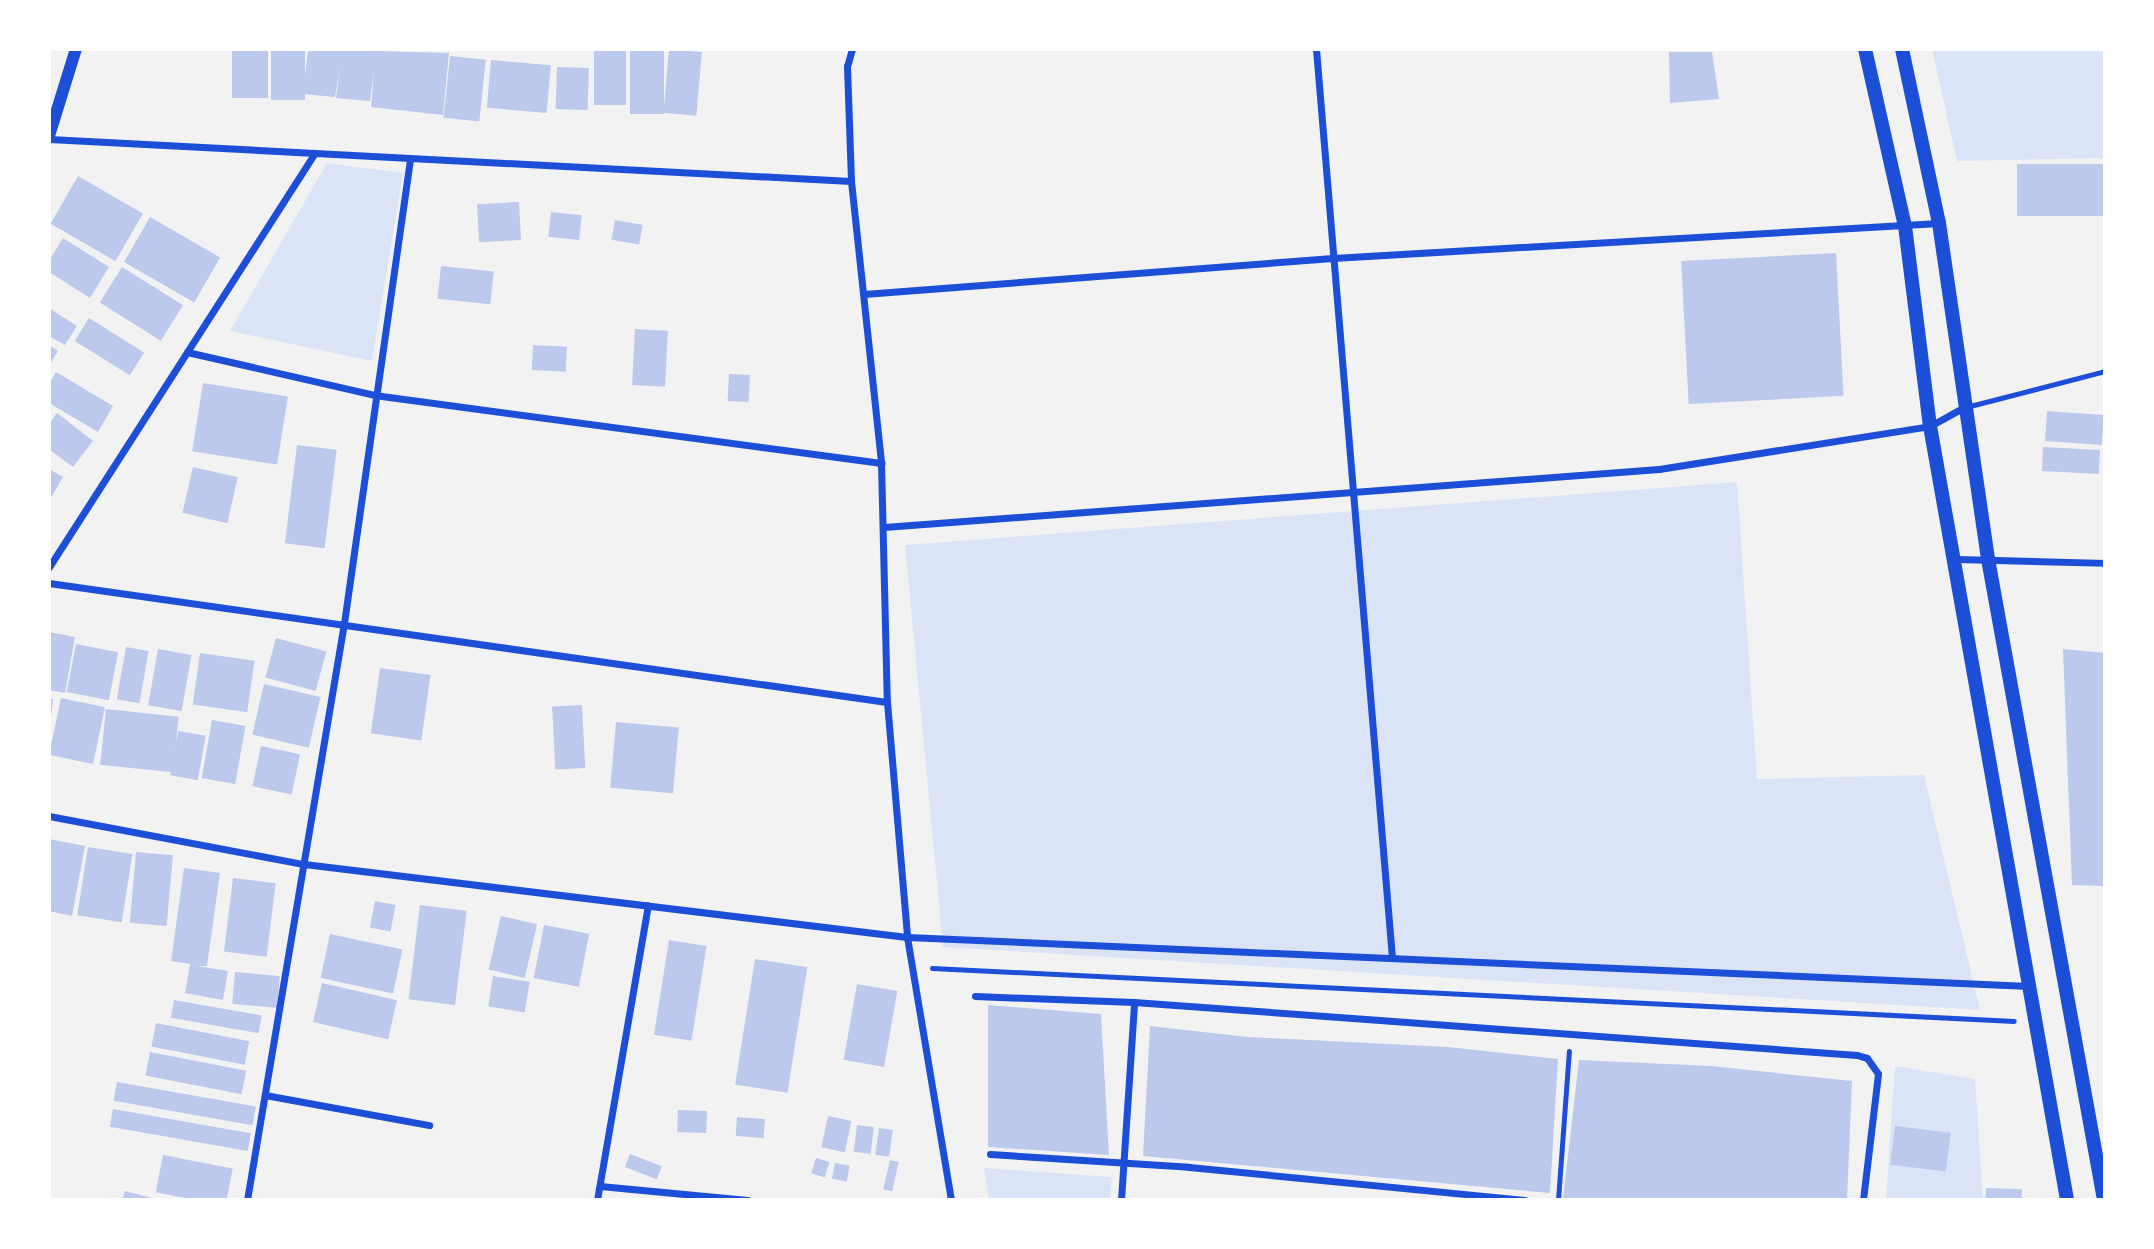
<!DOCTYPE html>
<html>
<head>
<meta charset="utf-8">
<style>
	body { margin:0 }
	#map { position:relative; width:2154px; height:1249px; overflow:hidden; background:#f2f2f2; font-family:Commissioner,sans-serif }
	div>[style] { position:absolute }
	[style*='--x'] { left:calc(var(--x)*1px); top:calc(var(--y)*1px); width:calc(var(--w)*1px); rotate:calc(var(--a)*1deg) }
	.green>* { inset:0; background:#dbe4f7 }
	.building>* { inset:0; background:#bdc9ec; transform-origin:0 0 }
	.path>* { height:4.5px; margin:-2.25px; padding:0 2.25px; transform-origin:2.25px; border-radius:2.25px; background:#1d4ed8 }
	.service>* { height:5px; margin:-2.5px; padding:0 2.5px; transform-origin:2.5px; border-radius:2.5px; background:#1d4ed8 }
	.minor>* { height:7px; margin:-3.5px; padding:0 3.5px; transform-origin:3.5px; border-radius:3.5px; background:#1d4ed8 }
	.tertiary>* { height:12px; margin:-6px; padding:0 6px; transform-origin:6px; border-radius:6px; background:#1d4ed8 }
	.secondary>* { height:14px; margin:-7px; padding:0 7px; transform-origin:7px; border-radius:7px; background:#1d4ed8 }
	span { translate:-50% -50%; white-space:nowrap; text-align:center; line-height:1.15; -webkit-text-stroke:5px #fff; paint-order:stroke }
	.frame { position:absolute; inset:0; border:51px solid #fff; pointer-events:none }
</style>
</head>
<body>
<div id="map">
	<div class="green">
		<div style="clip-path:polygon(1932px 49px,2105px 49px,2105px 158px,1957px 161px)"></div>
		<div style="clip-path:polygon(327px 163px,403px 173px,372px 361px,230px 331px)"></div>
		<div style="clip-path:polygon(1737px 482px,1757px 779px,1924px 775px,1980px 1010px,943px 947px,905px 545px)"></div>
		<div style="clip-path:polygon(1895px 1066px,1975px 1079px,1983px 1200px,1886px 1200px)"></div>
		<div style="clip-path:polygon(984px 1168px,1112px 1177px,1110px 1200px,989px 1200px)"></div>
	</div>
	<div class="building">
		<div style="left:232px;top:49px;width:36px;height:49px"></div>
		<div style="left:271px;top:49px;width:34px;height:51px"></div>
		<div style="clip-path:polygon(308px 49px,449px 53px,443px 115px,371px 107px,374px 71px,370px 101px,336px 98px,340px 67px,335px 97px,303px 94px)"></div>
		<div style="left:594px;top:49px;width:32px;height:56px"></div>
		<div style="left:630px;top:49px;width:34px;height:65px"></div>
		<div style="left:669px;top:49px;width:33px;height:64px;rotate:5deg"></div>
		<div style="clip-path:polygon(1669px 52px,1712px 52px,1719px 99px,1670px 103px)"></div>
		<div style="left:450px;top:56px;width:36px;height:62px;rotate:6deg"></div>
		<div style="left:491px;top:60px;width:60px;height:48px;rotate:5deg"></div>
		<div style="left:557px;top:67px;width:32px;height:42px;rotate:2deg"></div>
		<div style="left:2105px;top:164px;width:52px;height:88px;rotate:90deg"></div>
		<div style="left:78px;top:176px;width:75px;height:55px;rotate:30deg"></div>
		<div style="left:519px;top:202px;width:38px;height:42px;rotate:87deg"></div>
		<div style="left:551px;top:212px;width:31px;height:25px;rotate:6deg"></div>
		<div style="left:150px;top:217px;width:81px;height:52px;rotate:30deg"></div>
		<div style="left:615px;top:220px;width:28px;height:20px;rotate:10deg"></div>
		<div style="clip-path:polygon(63px 238px,109px 267px,90px 298px,49px 272px,49px 261px)"></div>
		<div style="left:1836px;top:253px;width:143px;height:155px;rotate:87deg"></div>
		<div style="left:441px;top:266px;width:53px;height:33px;rotate:6deg"></div>
		<div style="left:122px;top:267px;width:72px;height:42px;rotate:32deg"></div>
		<div style="clip-path:polygon(49px 308px,77px 326px,65px 345px,49px 336px)"></div>
		<div style="left:89px;top:318px;width:65px;height:27px;rotate:32deg"></div>
		<div style="left:635px;top:329px;width:33px;height:56px;rotate:3deg"></div>
		<div style="clip-path:polygon(49px 345px,58px 351px,49px 366px)"></div>
		<div style="left:533px;top:345px;width:34px;height:25px;rotate:3deg"></div>
		<div style="clip-path:polygon(56px 372px,113px 406px,98px 432px,49px 403px,49px 384px)"></div>
		<div style="left:729px;top:374px;width:21px;height:27px;rotate:3deg"></div>
		<div style="left:203px;top:383px;width:86px;height:69px;rotate:9deg"></div>
		<div style="left:2047px;top:411px;width:57px;height:30px;rotate:4deg"></div>
		<div style="clip-path:polygon(57px 413px,93px 441px,73px 467px,49px 449px,49px 424px)"></div>
		<div style="left:297px;top:445px;width:40px;height:99px;rotate:7deg"></div>
		<div style="left:2043px;top:447px;width:57px;height:24px;rotate:3deg"></div>
		<div style="left:193px;top:467px;width:46px;height:47px;rotate:13deg"></div>
		<div style="clip-path:polygon(49px 469px,63px 477px,49px 501px)"></div>
		<div style="clip-path:polygon(49px 632px,75px 637px,65px 693px,49px 690px)"></div>
		<div style="left:276px;top:638px;width:52px;height:41px;rotate:15deg"></div>
		<div style="left:76px;top:644px;width:43px;height:49px;rotate:11deg"></div>
		<div style="left:126px;top:647px;width:23px;height:53px;rotate:10deg"></div>
		<div style="left:158px;top:649px;width:34px;height:57px;rotate:10deg"></div>
		<div style="clip-path:polygon(2063px 649px,2105px 653px,2105px 886px,2072px 885px)"></div>
		<div style="left:200px;top:653px;width:55px;height:52px;rotate:8deg"></div>
		<div style="left:380px;top:668px;width:51px;height:66px;rotate:8deg"></div>
		<div style="left:264px;top:684px;width:58px;height:52px;rotate:13deg"></div>
		<div style="left:61px;top:698px;width:45px;height:58px;rotate:12deg"></div>
		<div style="clip-path:polygon(49px 699px,53px 699px,51px 717px,49px 717px)"></div>
		<div style="left:582px;top:705px;width:63px;height:30px;rotate:87deg"></div>
		<div style="left:106px;top:709px;width:73px;height:56px;rotate:6deg"></div>
		<div style="left:212px;top:720px;width:34px;height:59px;rotate:10deg"></div>
		<div style="left:616px;top:722px;width:63px;height:66px;rotate:5deg"></div>
		<div style="left:178px;top:731px;width:28px;height:45px;rotate:10deg"></div>
		<div style="left:261px;top:746px;width:40px;height:41px;rotate:12deg"></div>
		<div style="clip-path:polygon(49px 839px,85px 846px,72px 916px,49px 911px)"></div>
		<div style="left:88px;top:847px;width:45px;height:69px;rotate:9deg"></div>
		<div style="left:136px;top:852px;width:37px;height:71px;rotate:5deg"></div>
		<div style="clip-path:polygon(184px 868px,220px 873px,207px 966px,197px 966px,228px 971px,223px 1000px,185px 993px,190px 964px,171px 961px)"></div>
		<div style="left:233px;top:878px;width:43px;height:74px;rotate:7deg"></div>
		<div style="left:375px;top:901px;width:21px;height:27px;rotate:11deg"></div>
		<div style="left:420px;top:905px;width:47px;height:95px;rotate:7deg"></div>
		<div style="left:501px;top:916px;width:37px;height:55px;rotate:13deg"></div>
		<div style="left:544px;top:925px;width:46px;height:54px;rotate:11deg"></div>
		<div style="left:330px;top:934px;width:74px;height:45px;rotate:12deg"></div>
		<div style="left:669px;top:940px;width:38px;height:96px;rotate:9deg"></div>
		<div style="left:755px;top:959px;width:53px;height:127px;rotate:9deg"></div>
		<div style="left:235px;top:972px;width:45px;height:32px;rotate:5deg"></div>
		<div style="left:493px;top:976px;width:37px;height:31px;rotate:9deg"></div>
		<div style="left:322px;top:983px;width:77px;height:40px;rotate:13deg"></div>
		<div style="left:857px;top:984px;width:41px;height:77px;rotate:10deg"></div>
		<div style="left:174px;top:1000px;width:89px;height:18px;rotate:10deg"></div>
		<div style="clip-path:polygon(988px 1005px,1101px 1014px,1109px 1155px,988px 1147px)"></div>
		<div style="left:156px;top:1023px;width:95px;height:24px;rotate:11deg"></div>
		<div style="clip-path:polygon(1150px 1026px,1248px 1037px,1448px 1047px,1558px 1059px,1550px 1193px,1143px 1156px)"></div>
		<div style="left:150px;top:1052px;width:98px;height:24px;rotate:11deg"></div>
		<div style="clip-path:polygon(1579px 1060px,1711px 1066px,1852px 1081px,1847px 1200px,1563px 1199px)"></div>
		<div style="left:117px;top:1082px;width:141px;height:19px;rotate:10deg"></div>
		<div style="left:113px;top:1109px;width:140px;height:18px;rotate:10deg"></div>
		<div style="left:678px;top:1110px;width:29px;height:22px;rotate:2deg"></div>
		<div style="left:828px;top:1116px;width:24px;height:32px;rotate:12deg"></div>
		<div style="left:737px;top:1117px;width:28px;height:19px;rotate:4deg"></div>
		<div style="left:857px;top:1125px;width:17px;height:27px;rotate:7deg"></div>
		<div style="left:1895px;top:1126px;width:56px;height:39px;rotate:7deg"></div>
		<div style="left:879px;top:1128px;width:14px;height:27px;rotate:8deg"></div>
		<div style="left:630px;top:1154px;width:34px;height:14px;rotate:21deg"></div>
		<div style="left:163px;top:1155px;width:71px;height:38px;rotate:11deg"></div>
		<div style="left:816px;top:1158px;width:14px;height:16px;rotate:17deg"></div>
		<div style="left:890px;top:1160px;width:9px;height:30px;rotate:13deg"></div>
		<div style="left:835px;top:1163px;width:15px;height:16px;rotate:11deg"></div>
		<div style="left:1986px;top:1188px;width:36px;height:12px;rotate:2deg"></div>
		<div style="clip-path:polygon(125px 1191px,156px 1199px,156px 1200px,122px 1200px)"></div>
	</div>
	<div class="path">
		<div style="--x:932;--y:968;--w:1083;--a:2.8"></div>
		<div style="--x:1558;--y:1200;--w:149;--a:-85.8"></div>
	</div>
	<div class="service">
		<div style="--x:1966;--y:407;--w:144;--a:-14.5"></div>
	</div>
	<div class="minor">
		<div style="--x:852;--y:49;--w:18;--a:106"></div>
		<div style="--x:847;--y:66;--w:115;--a:88"></div>
		<div style="--x:851;--y:181;--w:284;--a:83.9"></div>
		<div style="--x:881;--y:463;--w:239;--a:88.6"></div>
		<div style="--x:887;--y:702;--w:236;--a:85.1"></div>
		<div style="--x:907;--y:937;--w:267;--a:80.5"></div>
		<div style="--x:1316;--y:49;--w:912;--a:85.22"></div>
		<div style="--x:49;--y:139;--w:803;--a:3"></div>
		<div style="--x:864;--y:294;--w:470;--a:-4.4"></div>
		<div style="--x:1333;--y:258;--w:607;--a:-3.31"></div>
		<div style="--x:187;--y:352;--w:192;--a:12.9"></div>
		<div style="--x:374;--y:395;--w:512;--a:7.64"></div>
		<div style="--x:884;--y:527;--w:777;--a:-4.28"></div>
		<div style="--x:1659;--y:469;--w:274;--a:-9"></div>
		<div style="--x:1930;--y:426;--w:38;--a:-29"></div>
		<div style="--x:1957;--y:559;--w:148;--a:1.5"></div>
		<div style="--x:49;--y:567;--w:490;--a:-57.3"></div>
		<div style="--x:49;--y:583;--w:846;--a:8.08"></div>
		<div style="--x:49;--y:816;--w:259;--a:10.7"></div>
		<div style="--x:304;--y:864;--w:607;--a:6.9"></div>
		<div style="--x:907;--y:937;--w:1123;--a:2.5"></div>
		<div style="--x:975;--y:996;--w:159;--a:2.2"></div>
		<div style="--x:1134;--y:1002;--w:725;--a:4.19"></div>
		<div style="--x:1857;--y:1055;--w:10;--a:17"></div>
		<div style="--x:1867;--y:1058;--w:19;--a:55"></div>
		<div style="--x:1878;--y:1074;--w:127;--a:96.8"></div>
		<div style="--x:265;--y:1095;--w:167;--a:10.4"></div>
		<div style="--x:990;--y:1154;--w:199;--a:3.7"></div>
		<div style="--x:1189;--y:1167;--w:337;--a:5.6"></div>
		<div style="--x:600;--y:1186;--w:148;--a:5.4"></div>
		<div style="--x:247;--y:1200;--w:585;--a:-80.46"></div>
		<div style="--x:344;--y:623;--w:469;--a:-81.9"></div>
		<div style="--x:597;--y:1200;--w:299;--a:-80.2"></div>
		<div style="--x:1121;--y:1200;--w:198;--a:-86.2"></div>
	</div>
	<div class="tertiary">
		<div style="--x:49;--y:136;--w:91;--a:-72.8"></div>
	</div>
	<div class="secondary">
		<div style="--x:1865;--y:49;--w:181;--a:77.3"></div>
		<div style="--x:1905;--y:226;--w:202;--a:82.9"></div>
		<div style="--x:1930;--y:426;--w:786;--a:79.96"></div>
		<div style="--x:1902;--y:49;--w:178;--a:78"></div>
		<div style="--x:1939;--y:223;--w:340;--a:81.7"></div>
		<div style="--x:1988;--y:559;--w:651;--a:79.74"></div>
	</div>
	<div class="frame"></div>
</div>
</body>
</html>
